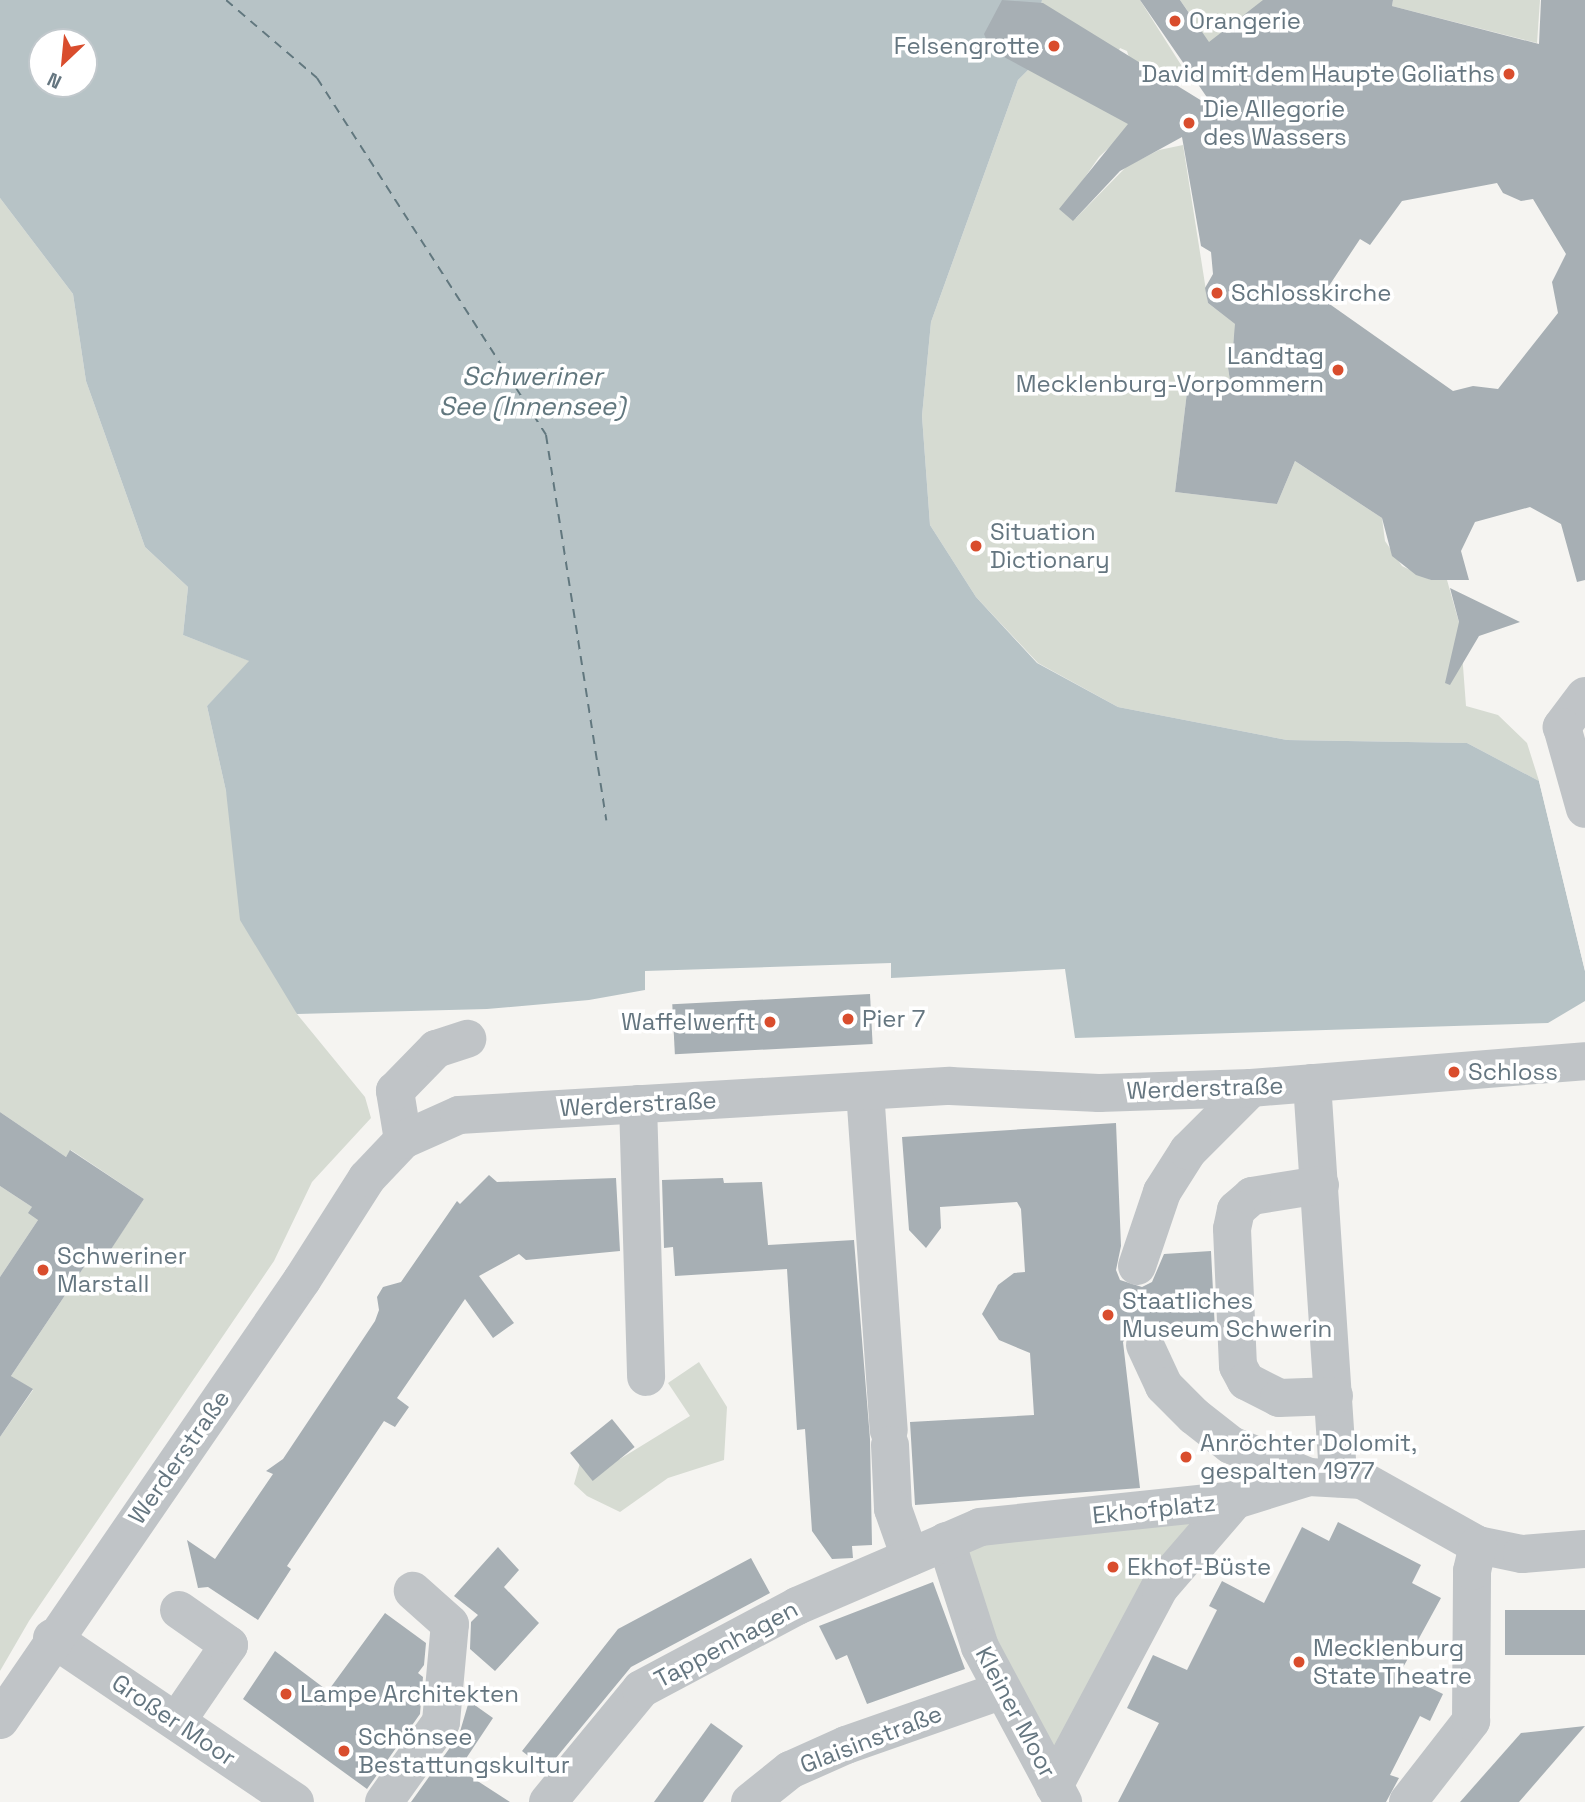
<!DOCTYPE html>
<html>
<head>
<meta charset="utf-8">
<style>
	body { margin:0 }
	#map { position:relative; width:1585px; height:1802px; overflow:hidden; background:#f5f4f1; font-family:"Space Grotesk",sans-serif }
	div>[style] { position:absolute }
	[style*='--x'] { left:calc(var(--x)*1px); top:calc(var(--y)*1px); width:calc(var(--w)*1px); rotate:calc(var(--a)*1deg) }
	.green>* { inset:0; background:#d6dbd2 }
	.water>* { inset:0; background:#b7c3c6 }
	.pier>* { inset:0; background:#f5f4f1 }
	.ferry>* { height:2px; margin-top:-1px; transform-origin:0; background:repeating-linear-gradient(90deg,#61777e 0 9px,transparent 0 16px) }
	.building>* { inset:0; background:#a7afb4; transform-origin:0 0 }
	.minor>* { height:38px; margin:-19px; padding:0 19px; transform-origin:19px; border-radius:19px; background:#c0c4c7 }
	.dots>* { width:19px; height:19px; translate:-50% -50%; box-sizing:border-box; border:4px solid #fff; border-radius:50% }
	span { translate:-50% -50%; white-space:nowrap; text-align:center; line-height:1.15; -webkit-text-stroke:7px #fff; paint-order:stroke }
	.poi-label { font-size:24px; color:#657680 }
	.left { translate:0 -50%; text-align:left }
	.right { translate:-100% -50%; text-align:right }
	.street-label { font-size:24px; color:#657680 }
	.water-label { font-size:26px; color:#61777e; font-style:italic }
	.north { position:absolute; left:28px; top:28px; width:70px; height:70px; box-sizing:border-box; background:#fff; border:2px solid #c1c8cc; border-radius:50%; rotate:206deg; font-size:19px; font-weight:700; line-height:28px; text-align:center; color:#657680 }
	.north::after { content:''; display:block; margin:auto; width:24px; height:32px; background:#d94d2d; clip-path:polygon(50% 0,100% 100%,50% 72%,0 100%) }
</style>
</head>
<body>
<div id="map">
	<div class="green">
		<div style="clip-path:polygon(1042px 0,1140px 0,1183px 68px,1161px 83px,1131px 64px,1127px 51px,1120px 48px,1117px 55px,1133px 125px,1099px 157px,1074px 193px,1076px 218px,1127px 166px,1159px 150px,1183px 145px,1208px 303px,1243px 330px,1234px 335px,1233px 347px,1239px 351px,1227px 361px,1231px 387px,1187px 392px,1175px 492px,1277px 504px,1295px 461px,1382px 518px,1385px 541px,1402px 566px,1431px 580px,1447px 580px,1460px 626px,1466px 706px,1498px 715px,1527px 743px,1539px 781px,1467px 743px,1287px 740px,1118px 707px,1038px 663px,976px 597px,930px 525px,922px 416px,931px 322px,1018px 80px,1029px 69px)"></div>
		<div style="clip-path:polygon(1180px 0,1272px 0,1205px 48px,1201px 30px)"></div>
		<div style="clip-path:polygon(1393px 0,1540px 0,1537px 43px,1392px 6px)"></div>
		<div style="clip-path:polygon(0 198px,73px 294px,86px 381px,145px 547px,188px 587px,183px 635px,250px 661px,207px 706px,226px 791px,297px 1014px,365px 1097px,371px 1118px,312px 1182px,274px 1261px,29px 1621px,0 1671px,0 1437px,33px 1390px,11px 1376px,92px 1255px,102px 1262px,144px 1199px,71px 1150px,66px 1157px,0 1112px)"></div>
		<div style="clip-path:polygon(0 1186px,32px 1207px,38px 1220px,0 1277px)"></div>
		<div style="clip-path:polygon(699px 1362px,727px 1407px,724px 1460px,668px 1478px,620px 1512px,587px 1496px,574px 1484px,580px 1463px,620px 1459px,690px 1416px,668px 1383px)"></div>
		<div style="clip-path:polygon(1235px 1500px,1054px 1786px,947px 1542px)"></div>
	</div>
	<div class="water">
		<div style="clip-path:polygon(evenodd,0 0,1042px 0,1029px 69px,1018px 80px,931px 322px,922px 416px,930px 525px,976px 597px,1037px 663px,1118px 707px,1287px 740px,1467px 743px,1539px 781px,1585px 971px,1585px 1001px,1548px 1023px,1075px 1038px,1065px 969px,891px 978px,891px 963px,645px 971px,645px 990px,589px 1000px,487px 1009px,297px 1014px,240px 920px,226px 791px,207px 706px,249px 661px,183px 635px,188px 587px,145px 547px,86px 381px,73px 294px,0 198px,0 0,42px 42px,84px 42px,84px 84px,42px 84px,42px 42px)"></div>
	</div>
	<div class="pier">
		<div style="clip-path:polygon(1543px 780px,1585px 956px,1585px 971px,1539px 781px)"></div>
	</div>
	<div class="ferry">
		<div style="--x:226;--y:0;--w:120;--a:40.6"></div>
		<div style="--x:317;--y:78;--w:424;--a:57.3"></div>
		<div style="--x:546;--y:435;--w:390;--a:81.1"></div>
	</div>
	<div class="building">
		<div style="clip-path:polygon(evenodd,1002px 0,1043px 3px,1215px 109px,1140px 0,1180px 0,1209px 42px,1263px 0,1393px 0,1392px 6px,1539px 44px,1541px 0,1585px 0,1585px 580px,1577px 582px,1561px 524px,1530px 507px,1475px 522px,1461px 551px,1469px 580px,1431px 580px,1416px 575px,1392px 556px,1382px 518px,1295px 461px,1277px 504px,1175px 492px,1187px 392px,1231px 387px,1227px 361px,1232px 358px,1235px 324px,1208px 303px,1205px 288px,1213px 274px,1211px 252px,1201px 246px,1182px 137px,1120px 171px,1073px 221px,1059px 209px,1128px 124px,991px 50px,984px 34px,1002px 0,1497px 183px,1503px 193px,1521px 201px,1533px 199px,1566px 254px,1552px 282px,1558px 313px,1498px 389px,1473px 386px,1453px 391px,1321px 298px,1360px 239px,1370px 245px,1402px 201px,1497px 183px)"></div>
		<div style="clip-path:polygon(1450px 588px,1520px 622px,1479px 636px,1450px 685px,1445px 683px,1459px 622px)"></div>
		<div style="left:870px;top:994px;width:50px;height:198px;rotate:87deg"></div>
		<div style="clip-path:polygon(0 1112px,66px 1157px,70px 1150px,144px 1199px,102px 1263px,92px 1255px,11px 1376px,33px 1389px,0 1437px,0 1277px,38px 1220px,28px 1213px,32px 1207px,0 1186px)"></div>
		<div style="clip-path:polygon(1116px 1123px,1121px 1246px,1116px 1270px,1120px 1280px,1142px 1287px,1152px 1282px,1164px 1254px,1211px 1251px,1215px 1331px,1163px 1334px,1146px 1323px,1135px 1326px,1123px 1342px,1140px 1488px,915px 1505px,910px 1422px,1034px 1415px,1030px 1353px,999px 1340px,982px 1314px,998px 1285px,1014px 1273px,1025px 1272px,1021px 1209px,1017px 1202px,940px 1207px,941px 1228px,926px 1248px,909px 1230px,902px 1137px)"></div>
		<div style="clip-path:polygon(489px 1175px,497px 1182px,616px 1178px,620px 1251px,526px 1260px,519px 1254px,479px 1276px,514px 1323px,493px 1338px,465px 1299px,397px 1398px,409px 1407px,395px 1427px,384px 1421px,287px 1566px,291px 1569px,258px 1620px,208px 1587px,198px 1588px,187px 1540px,215px 1559px,273px 1474px,266px 1471px,283px 1459px,375px 1321px,379px 1310px,377px 1297px,383px 1287px,401px 1282px,457px 1201px,460px 1204px)"></div>
		<div style="clip-path:polygon(723px 1178px,724px 1183px,762px 1182px,768px 1245px,854px 1240px,870px 1439px,872px 1545px,852px 1546px,853px 1558px,832px 1559px,812px 1531px,805px 1429px,797px 1430px,787px 1269px,675px 1276px,673px 1247px,664px 1248px,662px 1180px)"></div>
		<div style="left:612px;top:1419px;width:36px;height:54px;rotate:51deg"></div>
		<div style="clip-path:polygon(1338px 1522px,1421px 1565px,1412px 1583px,1441px 1598px,1400px 1673px,1443px 1694px,1430px 1721px,1420px 1716px,1390px 1775px,1399px 1778px,1386px 1802px,1118px 1802px,1159px 1723px,1127px 1708px,1153px 1655px,1187px 1670px,1217px 1610px,1209px 1606px,1222px 1581px,1264px 1603px,1302px 1527px,1329px 1541px)"></div>
		<div style="clip-path:polygon(498px 1547px,519px 1570px,504px 1587px,539px 1623px,495px 1671px,470px 1649px,471px 1622px,478px 1615px,454px 1596px)"></div>
		<div style="clip-path:polygon(751px 1558px,770px 1593px,631px 1667px,546px 1770px,522px 1751px,618px 1629px)"></div>
		<div style="clip-path:polygon(933px 1582px,965px 1669px,867px 1704px,847px 1655px,836px 1660px,819px 1626px)"></div>
		<div style="left:1585px;top:1610px;width:45px;height:80px;rotate:90deg"></div>
		<div style="clip-path:polygon(385px 1613px,426px 1643px,424px 1665px,418px 1673px,423px 1677px,420px 1714px,367px 1789px,243px 1699px,275px 1651px,328px 1691px)"></div>
		<div style="clip-path:polygon(469px 1701px,493px 1718px,459px 1769px,510px 1802px,411px 1802px,459px 1735px)"></div>
		<div style="clip-path:polygon(711px 1723px,743px 1746px,703px 1802px,654px 1802px)"></div>
		<div style="clip-path:polygon(1585px 1726px,1519px 1802px,1460px 1802px,1521px 1733px)"></div>
	</div>
	<div class="minor">
		<div style="--x:1585;--y:696;--w:39;--a:127"></div>
		<div style="--x:1562;--y:727;--w:85;--a:74.3"></div>
		<div style="--x:1312;--y:1083;--w:396;--a:86.2"></div>
		<div style="--x:865;--y:1091;--w:340;--a:86"></div>
		<div style="--x:638;--y:1104;--w:273;--a:88.3"></div>
		<div style="--x:403;--y:1140;--w:50;--a:-99.3"></div>
		<div style="--x:395;--y:1091;--w:59;--a:-45.7"></div>
		<div style="--x:436;--y:1049;--w:33;--a:-18"></div>
		<div style="--x:1320;--y:1185;--w:69;--a:170.8"></div>
		<div style="--x:1252;--y:1196;--w:21;--a:139"></div>
		<div style="--x:1236;--y:1210;--w:19;--a:102"></div>
		<div style="--x:1232;--y:1229;--w:137;--a:87.5"></div>
		<div style="--x:1238;--y:1366;--w:17;--a:62"></div>
		<div style="--x:1246;--y:1381;--w:37;--a:27"></div>
		<div style="--x:1279;--y:1398;--w:55;--a:-2.1"></div>
		<div style="--x:1137;--y:1266;--w:78;--a:-71.3"></div>
		<div style="--x:1162;--y:1192;--w:49;--a:-57.6"></div>
		<div style="--x:1188;--y:1151;--w:89;--a:-45"></div>
		<div style="--x:1145;--y:1345;--w:45;--a:65.1"></div>
		<div style="--x:1164;--y:1386;--w:42;--a:45"></div>
		<div style="--x:1194;--y:1416;--w:47;--a:38.1"></div>
		<div style="--x:1231;--y:1445;--w:84;--a:22.3"></div>
		<div style="--x:890;--y:1445;--w:64;--a:87.3"></div>
		<div style="--x:893;--y:1509;--w:51;--a:70.5"></div>
		<div style="--x:946;--y:1541;--w:111;--a:72.2"></div>
		<div style="--x:980;--y:1647;--w:176;--a:61.8"></div>
		<div style="--x:52;--y:1638;--w:293;--a:34"></div>
		<div style="--x:0;--y:1720;--w:534;--a:-55.54"></div>
		<div style="--x:302;--y:1280;--w:121;--a:-57.5"></div>
		<div style="--x:367;--y:1178;--w:52;--a:-46.5"></div>
		<div style="--x:403;--y:1140;--w:61;--a:-24.1"></div>
		<div style="--x:459;--y:1115;--w:492;--a:-3.4"></div>
		<div style="--x:950;--y:1086;--w:149;--a:2.7"></div>
		<div style="--x:1099;--y:1093;--w:152;--a:-1.9"></div>
		<div style="--x:1251;--y:1088;--w:335;--a:-4.6"></div>
		<div style="--x:177;--y:1721;--w:92;--a:-55.6"></div>
		<div style="--x:229;--y:1645;--w:61;--a:-145"></div>
		<div style="--x:1054;--y:1786;--w:225;--a:-62"></div>
		<div style="--x:1160;--y:1587;--w:115;--a:-49.2"></div>
		<div style="--x:384;--y:1802;--w:98;--a:-54.5"></div>
		<div style="--x:441;--y:1722;--w:98;--a:-84.8"></div>
		<div style="--x:450;--y:1624;--w:50;--a:-138.3"></div>
		<div style="--x:548;--y:1802;--w:146;--a:-50.5"></div>
		<div style="--x:641;--y:1689;--w:177;--a:-28"></div>
		<div style="--x:797;--y:1606;--w:199;--a:-23.3"></div>
		<div style="--x:980;--y:1527;--w:256;--a:-6"></div>
		<div style="--x:1235;--y:1500;--w:77;--a:-17.3"></div>
		<div style="--x:1309;--y:1477;--w:53;--a:3.2"></div>
		<div style="--x:1362;--y:1480;--w:133;--a:29.3"></div>
		<div style="--x:1478;--y:1545;--w:45;--a:11.6"></div>
		<div style="--x:1522;--y:1554;--w:63;--a:-4.5"></div>
		<div style="--x:750;--y:1802;--w:51;--a:-38.7"></div>
		<div style="--x:790;--y:1770;--w:61;--a:-24.1"></div>
		<div style="--x:846;--y:1745;--w:163;--a:-19.3"></div>
		<div style="--x:1408;--y:1802;--w:103;--a:-52.1"></div>
		<div style="--x:1471;--y:1721;--w:150;--a:-89.6"></div>
		<div style="--x:1472;--y:1571;--w:27;--a:-77"></div>
	</div>
	<div class="dots">
		<div style="left:1175px;top:21px;background:#d94d2d"></div>
		<div style="left:1054px;top:46px;background:#d94d2d"></div>
		<div style="left:1509px;top:74px;background:#d94d2d"></div>
		<div style="left:1189px;top:123px;background:#d94d2d"></div>
		<div style="left:1217px;top:293px;background:#d94d2d"></div>
		<div style="left:1338px;top:370px;background:#d94d2d"></div>
		<div style="left:976px;top:546px;background:#d94d2d"></div>
		<div style="left:848px;top:1019px;background:#d94d2d"></div>
		<div style="left:770px;top:1022px;background:#d94d2d"></div>
		<div style="left:1454px;top:1072px;background:#d94d2d"></div>
		<div style="left:43px;top:1270px;background:#d94d2d"></div>
		<div style="left:1108px;top:1315px;background:#d94d2d"></div>
		<div style="left:1186px;top:1457px;background:#d94d2d"></div>
		<div style="left:1113px;top:1567px;background:#d94d2d"></div>
		<div style="left:1299px;top:1662px;background:#d94d2d"></div>
		<div style="left:286px;top:1694px;background:#d94d2d"></div>
		<div style="left:344px;top:1751px;background:#d94d2d"></div>
	</div>
	<div class="poi-label">
		<span class="left" style="left:1189px;top:21px">Orangerie</span>
		<span class="right" style="left:1040px;top:46px">Felsengrotte</span>
		<span class="right" style="left:1495px;top:74px">David mit dem Haupte Goliaths</span>
		<span class="left" style="left:1203px;top:123px">Die Allegorie<br>des Wassers</span>
		<span class="left" style="left:1231px;top:293px">Schlosskirche</span>
		<span class="right" style="left:1324px;top:370px">Landtag<br>Mecklenburg-Vorpommern</span>
		<span class="left" style="left:990px;top:546px">Situation<br>Dictionary</span>
		<span class="left" style="left:862px;top:1019px">Pier 7</span>
		<span class="right" style="left:756px;top:1022px">Waffelwerft</span>
		<span class="left" style="left:1468px;top:1072px">Schloss</span>
		<span class="left" style="left:57px;top:1270px">Schweriner<br>Marstall</span>
		<span class="left" style="left:1122px;top:1315px">Staatliches<br>Museum Schwerin</span>
		<span class="left" style="left:1200px;top:1457px">Anröchter Dolomit,<br>gespalten 1977</span>
		<span class="left" style="left:1127px;top:1567px">Ekhof-Büste</span>
		<span class="left" style="left:1313px;top:1662px">Mecklenburg<br>State Theatre</span>
		<span class="left" style="left:300px;top:1694px">Lampe Architekten</span>
		<span class="left" style="left:358px;top:1751px">Schönsee<br>Bestattungskultur</span>
	</div>
	<div class="street-label">
		<span style="left:1205px;top:1088px;rotate:-2deg">Werderstraße</span>
		<span style="left:638px;top:1104px;rotate:-3deg">Werderstraße</span>
		<span style="left:179px;top:1457px;rotate:-55deg">Werderstraße</span>
		<span style="left:1154px;top:1509px;rotate:-6deg">Ekhofplatz</span>
		<span style="left:726px;top:1644px;rotate:-28deg">Tappenhagen</span>
		<span style="left:1016px;top:1712px;rotate:62deg">Kleiner Moor</span>
		<span style="left:174px;top:1720px;rotate:34deg">Großer Moor</span>
		<span style="left:871px;top:1739px;rotate:-21deg">Glaisinstraße</span>
	</div>
	<div class="water-label">
		<span style="left:532px;top:392px">Schweriner<br>See (Innensee)</span>
	</div>
	<div class="north">N</div>
</div>
</body>
</html>
